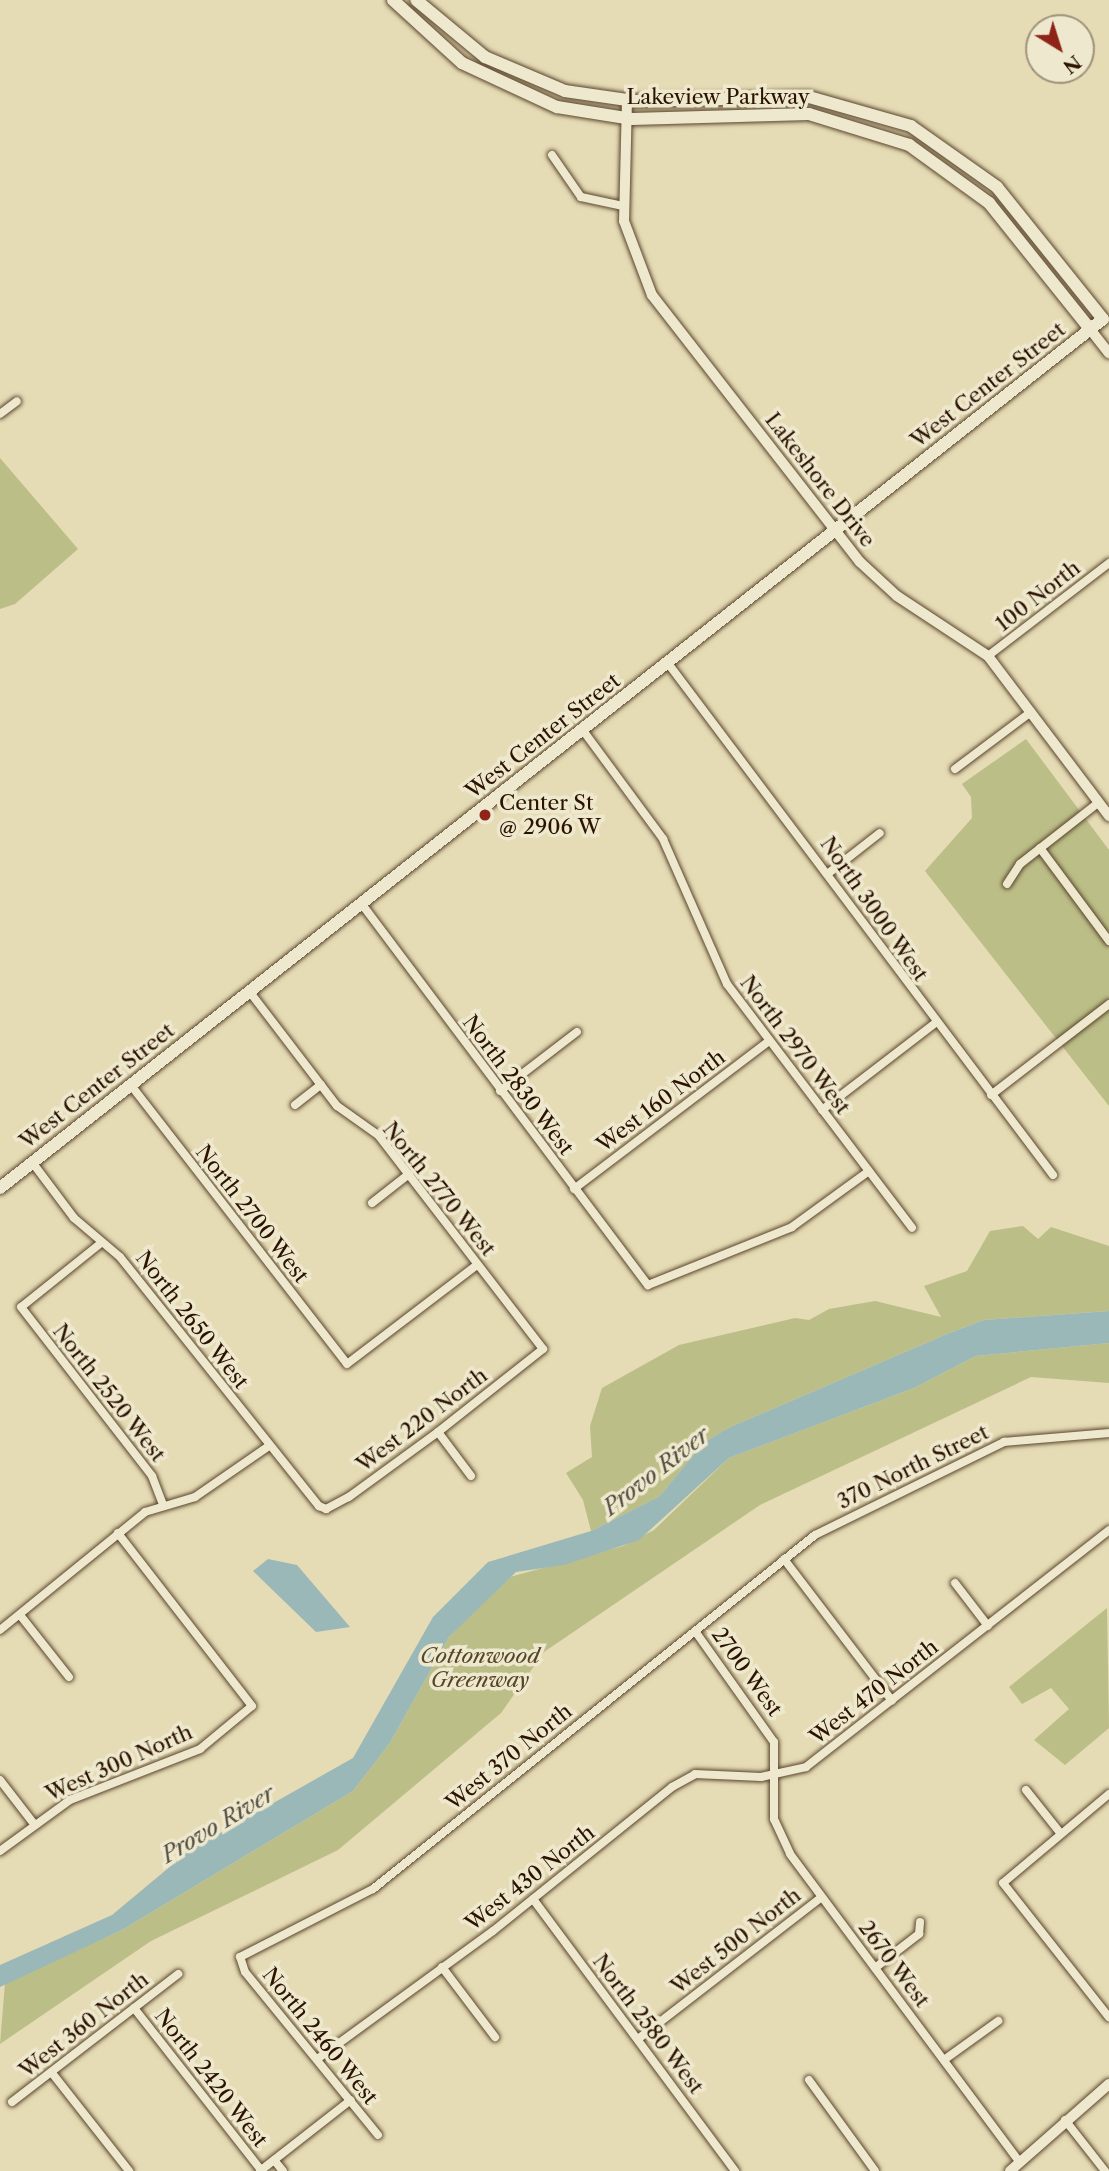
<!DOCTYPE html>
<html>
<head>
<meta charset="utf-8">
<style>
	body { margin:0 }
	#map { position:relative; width:1109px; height:2171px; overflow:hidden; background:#e5dbb4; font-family:"Libre Caslon Text",serif }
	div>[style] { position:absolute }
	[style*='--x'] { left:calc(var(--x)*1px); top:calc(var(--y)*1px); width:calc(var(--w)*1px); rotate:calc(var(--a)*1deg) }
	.green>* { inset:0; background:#bcbe87 }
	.water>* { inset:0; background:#9bb8b8 }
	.roads { filter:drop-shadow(0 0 2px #5a452d) drop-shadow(0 0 2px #5a452d) }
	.minor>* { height:8px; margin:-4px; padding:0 4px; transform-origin:4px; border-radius:4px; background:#eee8ce }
	.tertiary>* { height:10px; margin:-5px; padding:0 5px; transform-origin:5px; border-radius:5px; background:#eee8ce }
	.secondary>* { height:12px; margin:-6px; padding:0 6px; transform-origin:6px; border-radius:6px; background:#eee8ce }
	.dots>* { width:19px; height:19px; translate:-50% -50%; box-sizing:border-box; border:4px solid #eee8ce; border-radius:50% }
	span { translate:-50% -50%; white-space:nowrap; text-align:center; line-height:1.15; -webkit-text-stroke:7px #eee8ce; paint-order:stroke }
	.street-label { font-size:21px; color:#2b1300 }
	.poi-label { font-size:21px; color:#2b1300 }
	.left { translate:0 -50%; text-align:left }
	.park-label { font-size:21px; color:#564628; font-style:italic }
	.water-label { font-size:23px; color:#524d40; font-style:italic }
	.north { position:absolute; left:1025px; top:14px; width:70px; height:70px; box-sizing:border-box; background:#eee8ce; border:2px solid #a0937c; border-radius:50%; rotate:142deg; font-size:19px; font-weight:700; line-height:28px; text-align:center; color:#2b1300 }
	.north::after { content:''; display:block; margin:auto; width:24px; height:32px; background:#8f2418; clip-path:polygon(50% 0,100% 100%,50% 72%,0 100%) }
</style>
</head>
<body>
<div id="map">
	<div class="green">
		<div style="clip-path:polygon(0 458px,78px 549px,15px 604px,0 609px)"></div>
		<div style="clip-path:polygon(1026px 739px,1109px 850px,1109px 1106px,925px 871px,972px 818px,971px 797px,962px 784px)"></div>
		<div style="clip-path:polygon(1023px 1226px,1038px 1239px,1051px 1227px,1109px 1246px,1109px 1311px,984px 1320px,947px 1334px,728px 1428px,703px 1443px,660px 1496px,591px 1531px,583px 1500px,566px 1473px,592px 1457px,590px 1426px,602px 1388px,679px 1345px,795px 1318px,809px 1320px,829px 1309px,875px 1301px,941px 1317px,924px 1286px,967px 1271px,990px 1231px)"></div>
		<div style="clip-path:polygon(1109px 1343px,1109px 1383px,1031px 1377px,760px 1505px,544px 1652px,501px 1713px,338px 1850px,151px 1941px,0 2044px,5px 1983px,122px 1930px,353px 1791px,390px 1743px,449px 1637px,506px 1578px,623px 1546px,654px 1530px,729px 1458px,914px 1388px,976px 1356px)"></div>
		<div style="clip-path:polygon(1107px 1608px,1109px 1728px,1065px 1765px,1034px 1740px,1069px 1709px,1051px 1688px,1022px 1704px,1009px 1687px)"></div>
	</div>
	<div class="water">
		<div style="clip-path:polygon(1109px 1311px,1109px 1343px,976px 1356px,914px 1388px,729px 1458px,639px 1540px,564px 1565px,516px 1572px,449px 1637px,390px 1743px,353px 1791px,122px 1930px,0 1987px,0 1965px,112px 1915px,190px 1850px,353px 1758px,433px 1617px,488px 1562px,591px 1531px,660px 1496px,703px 1443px,728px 1428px,947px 1334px,984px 1320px)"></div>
		<div style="clip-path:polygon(268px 1559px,297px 1565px,350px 1627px,316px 1632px,253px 1571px)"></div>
	</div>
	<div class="roads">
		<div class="minor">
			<div style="--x:552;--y:155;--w:51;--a:55.4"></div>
			<div style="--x:581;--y:197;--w:43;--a:12.1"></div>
			<div style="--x:0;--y:414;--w:21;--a:-37"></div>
			<div style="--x:988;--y:656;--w:153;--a:-37.5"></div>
			<div style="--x:667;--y:662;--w:642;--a:53.04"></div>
			<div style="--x:582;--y:729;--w:137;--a:53.6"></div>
			<div style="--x:663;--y:839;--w:158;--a:66.2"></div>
			<div style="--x:727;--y:984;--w:306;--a:52.8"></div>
			<div style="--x:955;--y:769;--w:95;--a:-36.9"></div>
			<div style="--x:1040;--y:848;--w:116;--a:53.4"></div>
			<div style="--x:830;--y:872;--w:63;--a:-38"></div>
			<div style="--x:1007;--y:884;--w:24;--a:-57"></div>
			<div style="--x:1020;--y:864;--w:100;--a:-38.1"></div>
			<div style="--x:361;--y:903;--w:478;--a:53.1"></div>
			<div style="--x:648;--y:1285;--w:155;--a:-21.9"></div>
			<div style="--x:792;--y:1227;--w:95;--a:-36"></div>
			<div style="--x:130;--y:1084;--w:354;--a:52.2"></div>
			<div style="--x:347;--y:1364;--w:163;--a:-37.3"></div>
			<div style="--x:500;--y:1091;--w:97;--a:-37.5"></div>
			<div style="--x:991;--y:1095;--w:149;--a:-37.6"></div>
			<div style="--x:295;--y:1105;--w:33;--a:-38"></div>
			<div style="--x:822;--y:1110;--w:141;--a:-37.5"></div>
			<div style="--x:32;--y:1162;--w:70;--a:53.1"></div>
			<div style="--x:74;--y:1218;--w:60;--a:40.3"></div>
			<div style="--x:120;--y:1257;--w:319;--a:51.4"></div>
			<div style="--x:319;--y:1506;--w:8;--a:23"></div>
			<div style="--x:326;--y:1509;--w:26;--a:-28"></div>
			<div style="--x:349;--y:1497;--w:110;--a:-36.1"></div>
			<div style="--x:438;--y:1432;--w:134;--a:-38.3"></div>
			<div style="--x:543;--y:1349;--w:270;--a:-127.6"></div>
			<div style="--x:378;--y:1135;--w:50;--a:-144.7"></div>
			<div style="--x:337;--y:1106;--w:145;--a:-127.4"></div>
			<div style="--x:574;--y:1189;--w:245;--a:-37.2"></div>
			<div style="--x:372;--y:1203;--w:47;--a:-38.1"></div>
			<div style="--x:101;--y:1243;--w:102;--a:141.3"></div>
			<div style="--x:21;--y:1307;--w:214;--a:52.2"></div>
			<div style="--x:152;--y:1476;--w:31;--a:69"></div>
			<div style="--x:438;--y:1432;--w:55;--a:53.1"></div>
			<div style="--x:784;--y:1559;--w:178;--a:52.7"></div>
			<div style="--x:955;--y:1583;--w:54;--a:52.5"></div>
			<div style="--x:20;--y:1615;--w:79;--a:51.7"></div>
			<div style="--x:0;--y:1630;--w:187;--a:-39.1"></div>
			<div style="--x:145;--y:1512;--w:52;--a:-16.7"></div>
			<div style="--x:195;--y:1497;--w:90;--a:-34.6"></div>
			<div style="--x:695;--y:1631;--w:136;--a:54.6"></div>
			<div style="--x:774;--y:1742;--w:77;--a:90"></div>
			<div style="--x:774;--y:1819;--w:38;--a:65"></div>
			<div style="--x:790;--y:1854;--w:383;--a:53.3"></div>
			<div style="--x:0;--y:1780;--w:56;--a:52.3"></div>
			<div style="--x:1026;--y:1790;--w:56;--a:51.5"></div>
			<div style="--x:1109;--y:1794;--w:138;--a:140"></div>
			<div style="--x:1003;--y:1883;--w:171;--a:51.7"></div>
			<div style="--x:0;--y:1851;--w:87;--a:-36.1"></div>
			<div style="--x:70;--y:1800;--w:140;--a:-21.4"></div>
			<div style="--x:200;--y:1749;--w:67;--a:-39.6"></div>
			<div style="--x:252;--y:1706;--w:219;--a:-127.8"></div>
			<div style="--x:533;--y:1899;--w:339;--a:53.4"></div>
			<div style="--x:442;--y:1967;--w:88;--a:52.9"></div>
			<div style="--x:875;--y:1968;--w:56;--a:-37.7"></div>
			<div style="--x:919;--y:1934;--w:12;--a:-85"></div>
			<div style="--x:134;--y:2008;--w:206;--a:51.9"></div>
			<div style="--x:638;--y:2039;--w:232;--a:-37.7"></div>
			<div style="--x:320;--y:2057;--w:214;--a:-36.1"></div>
			<div style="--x:493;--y:1931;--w:230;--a:-38.8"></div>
			<div style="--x:672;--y:1787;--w:26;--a:-29"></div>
			<div style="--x:695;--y:1774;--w:66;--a:2.6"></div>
			<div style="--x:761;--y:1777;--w:46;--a:-12.5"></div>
			<div style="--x:806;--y:1767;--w:385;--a:-38"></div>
			<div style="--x:944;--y:2060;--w:67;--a:-35.8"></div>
			<div style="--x:52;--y:2073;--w:125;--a:51.8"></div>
			<div style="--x:809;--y:2080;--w:112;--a:54"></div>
			<div style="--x:12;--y:2102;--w:210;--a:-37.6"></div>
			<div style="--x:1065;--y:2120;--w:65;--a:51.9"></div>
			<div style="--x:378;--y:2135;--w:210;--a:-129.2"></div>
			<div style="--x:245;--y:1972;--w:16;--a:-108"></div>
			<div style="--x:240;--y:1957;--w:149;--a:-27.1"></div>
			<div style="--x:373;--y:1889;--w:566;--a:-38.69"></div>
			<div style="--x:815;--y:1535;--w:211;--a:-26.2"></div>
			<div style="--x:1004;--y:1442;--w:105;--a:-4.9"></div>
			<div style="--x:274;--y:2160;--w:14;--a:51"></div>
			<div style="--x:260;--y:2171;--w:115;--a:-38"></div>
		</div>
		<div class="tertiary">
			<div style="--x:627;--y:100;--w:121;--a:91.4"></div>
			<div style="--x:624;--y:221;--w:79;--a:69.3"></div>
			<div style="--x:652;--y:295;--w:338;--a:52.1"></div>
			<div style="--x:860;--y:562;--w:50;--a:42.6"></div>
			<div style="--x:897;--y:596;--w:109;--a:33.4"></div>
			<div style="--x:988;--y:656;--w:201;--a:52.9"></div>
			<div style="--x:1090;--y:329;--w:31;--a:52"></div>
			<div style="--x:1010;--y:2171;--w:132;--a:-41.3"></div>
		</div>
		<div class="secondary">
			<div style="--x:393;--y:0;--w:93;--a:42.4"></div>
			<div style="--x:462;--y:63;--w:105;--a:24.9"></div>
			<div style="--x:557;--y:107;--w:76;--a:9.1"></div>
			<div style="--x:632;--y:119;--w:177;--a:-1.6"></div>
			<div style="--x:809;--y:114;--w:105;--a:17.2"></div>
			<div style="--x:909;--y:145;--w:99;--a:35.9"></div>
			<div style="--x:989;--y:203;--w:161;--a:51.3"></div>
			<div style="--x:0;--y:1188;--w:1404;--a:-38.23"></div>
			<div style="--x:1103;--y:319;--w:169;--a:-128.8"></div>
			<div style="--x:997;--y:187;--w:105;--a:-144.7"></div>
			<div style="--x:911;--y:126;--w:106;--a:-164.1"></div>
			<div style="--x:809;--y:97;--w:175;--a:178.7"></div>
			<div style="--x:634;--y:101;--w:70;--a:-171.8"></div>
			<div style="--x:565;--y:91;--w:87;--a:-157"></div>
			<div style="--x:485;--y:57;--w:89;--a:-140.4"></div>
		</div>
	</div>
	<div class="dots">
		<div style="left:485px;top:815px;background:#8f2418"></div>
	</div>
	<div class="street-label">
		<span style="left:718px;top:97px">Lakeview Parkway</span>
		<span style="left:988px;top:385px;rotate:-38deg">West Center Street</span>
		<span style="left:820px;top:480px;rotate:52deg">Lakeshore Drive</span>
		<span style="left:1038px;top:596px;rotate:-38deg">100 North</span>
		<span style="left:543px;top:736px;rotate:-38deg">West Center Street</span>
		<span style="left:874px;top:909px;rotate:55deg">North 3000 West</span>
		<span style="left:795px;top:1045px;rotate:53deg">North 2970 West</span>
		<span style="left:518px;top:1085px;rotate:53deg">North 2830 West</span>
		<span style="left:97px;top:1086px;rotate:-38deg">West Center Street</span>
		<span style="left:661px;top:1101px;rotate:-37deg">West 160 North</span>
		<span style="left:439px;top:1189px;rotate:51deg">North 2770 West</span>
		<span style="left:252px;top:1214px;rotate:52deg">North 2700 West</span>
		<span style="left:192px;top:1320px;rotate:52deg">North 2650 West</span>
		<span style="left:109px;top:1393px;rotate:52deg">North 2520 West</span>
		<span style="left:422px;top:1420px;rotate:-37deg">West 220 North</span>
		<span style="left:913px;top:1467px;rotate:-26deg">370 North Street</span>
		<span style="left:747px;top:1672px;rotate:54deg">2700 West</span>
		<span style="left:874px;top:1692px;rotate:-38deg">West 470 North</span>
		<span style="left:509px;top:1757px;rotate:-39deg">West 370 North</span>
		<span style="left:119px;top:1763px;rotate:-24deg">West 300 North</span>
		<span style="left:530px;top:1878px;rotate:-38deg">West 430 North</span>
		<span style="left:736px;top:1941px;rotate:-38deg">West 500 North</span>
		<span style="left:894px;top:1964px;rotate:53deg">2670 West</span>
		<span style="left:648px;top:2024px;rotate:53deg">North 2580 West</span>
		<span style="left:84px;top:2025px;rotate:-38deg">West 360 North</span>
		<span style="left:320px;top:2036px;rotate:51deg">North 2460 West</span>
		<span style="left:211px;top:2078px;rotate:52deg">North 2420 West</span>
	</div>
	<div class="poi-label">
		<span class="left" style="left:499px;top:815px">Center St<br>@ 2906 W</span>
	</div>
	<div class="park-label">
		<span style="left:480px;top:1668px">Cottonwood<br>Greenway</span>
	</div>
	<div class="water-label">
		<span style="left:656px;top:1471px;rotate:-38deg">Provo River</span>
		<span style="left:218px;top:1824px;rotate:-31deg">Provo River</span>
	</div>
	<div class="north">N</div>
</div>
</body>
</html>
